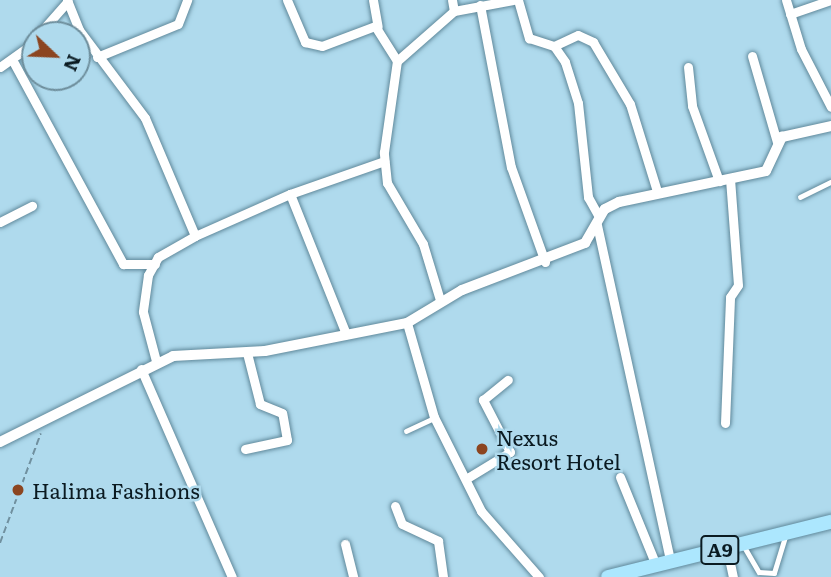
<!DOCTYPE html>
<html>
<head>
<meta charset="utf-8">
<style>
	body { margin:0 }
	#map { position:relative; width:831px; height:577px; overflow:hidden; background:#afdaed; font-family:Literata,serif }
	div>[style] { position:absolute }
	[style*='--x'] { left:calc(var(--x)*1px); top:calc(var(--y)*1px); width:calc(var(--w)*1px); rotate:calc(var(--a)*1deg) }
	.path>* { height:2px; margin-top:-1px; transform-origin:0; background:repeating-linear-gradient(90deg,#70909f 0 7px,transparent 0 10.5px) }
	.roads { filter:drop-shadow(0 0 2px #60899b) drop-shadow(0 0 2px #60899b) }
	.service>* { height:4.5px; margin:-2.25px; padding:0 2.25px; transform-origin:2.25px; border-radius:2.25px; background:#fff }
	.minor>* { height:9px; margin:-4.5px; padding:0 4.5px; transform-origin:4.5px; border-radius:4.5px; background:#fff }
	.tertiary>* { height:10px; margin:-5px; padding:0 5px; transform-origin:5px; border-radius:5px; background:#fff }
	.primary>* { height:14px; margin:-7px; padding:0 7px; transform-origin:7px; border-radius:7px; background:#ace7fe }
	.dots>* { width:19px; height:19px; translate:-50% -50%; box-sizing:border-box; border:4px solid #afdaed; border-radius:50% }
	span { translate:-50% -50%; white-space:nowrap; text-align:center; line-height:1.15; -webkit-text-stroke:5px #afdaed; paint-order:stroke }
	.shield-label span { padding:2px 5px; background:#afdaed; border:2px solid; border-radius:5px; -webkit-text-stroke-width:0 }
	.shield-label { font-size:19px; color:#0a1a21; font-weight:700 }
	.poi-label { font-size:21px; color:#0a1a21 }
	.left { translate:0 -50%; text-align:left }
	.north { position:absolute; left:21px; top:21px; width:70px; height:70px; box-sizing:border-box; background:#afdaed; border:2px solid #6d8d9b; border-radius:50%; rotate:113deg; font-size:19px; font-weight:700; line-height:28px; text-align:center; color:#0a1a21 }
	.north::after { content:''; display:block; margin:auto; width:24px; height:32px; background:#8c4520; clip-path:polygon(50% 0,100% 100%,50% 72%,0 100%) }
</style>
</head>
<body>
<div id="map">
	<div class="path">
		<div style="--x:0;--y:543;--w:117;--a:-69.6"></div>
	</div>
	<div class="roads">
		<div class="service">
			<div style="--x:800;--y:197;--w:34;--a:-26"></div>
			<div style="--x:406;--y:431;--w:31;--a:-25"></div>
			<div style="--x:744;--y:546;--w:30;--a:60"></div>
			<div style="--x:759;--y:572;--w:15;--a:4"></div>
			<div style="--x:774;--y:573;--w:39;--a:-73"></div>
		</div>
		<div class="minor">
			<div style="--x:67;--y:0;--w:32;--a:68"></div>
			<div style="--x:79;--y:30;--w:110;--a:53.1"></div>
			<div style="--x:145;--y:118;--w:128;--a:67"></div>
			<div style="--x:195;--y:236;--w:43;--a:150.4"></div>
			<div style="--x:158;--y:257;--w:21;--a:119"></div>
			<div style="--x:148;--y:275;--w:37;--a:98"></div>
			<div style="--x:143;--y:312;--w:51;--a:75.1"></div>
			<div style="--x:287;--y:0;--w:46;--a:66.8"></div>
			<div style="--x:305;--y:42;--w:17;--a:13"></div>
			<div style="--x:322;--y:46;--w:57;--a:-20.7"></div>
			<div style="--x:375;--y:26;--w:41;--a:57.8"></div>
			<div style="--x:373;--y:0;--w:27;--a:80"></div>
			<div style="--x:452;--y:0;--w:11;--a:80"></div>
			<div style="--x:518;--y:0;--w:40;--a:74"></div>
			<div style="--x:529;--y:38;--w:26;--a:18"></div>
			<div style="--x:554;--y:46;--w:19;--a:55"></div>
			<div style="--x:565;--y:62;--w:43;--a:72.4"></div>
			<div style="--x:578;--y:103;--w:95;--a:83.9"></div>
			<div style="--x:588;--y:197;--w:23;--a:61"></div>
			<div style="--x:786;--y:0;--w:51;--a:73"></div>
			<div style="--x:801;--y:49;--w:65;--a:62.7"></div>
			<div style="--x:480;--y:5;--w:165;--a:79.2"></div>
			<div style="--x:511;--y:167;--w:101;--a:70.3"></div>
			<div style="--x:790;--y:14;--w:43;--a:-18.9"></div>
			<div style="--x:38;--y:35;--w:45;--a:-48.6"></div>
			<div style="--x:554;--y:46;--w:26;--a:-25"></div>
			<div style="--x:578;--y:35;--w:17;--a:25"></div>
			<div style="--x:593;--y:42;--w:72;--a:59.2"></div>
			<div style="--x:630;--y:104;--w:91;--a:72.8"></div>
			<div style="--x:752;--y:56;--w:90;--a:73.8"></div>
			<div style="--x:97;--y:57;--w:87;--a:-22.2"></div>
			<div style="--x:178;--y:24;--w:26;--a:-69"></div>
			<div style="--x:14;--y:63;--w:229;--a:61.5"></div>
			<div style="--x:123;--y:264;--w:32;--a:0"></div>
			<div style="--x:0;--y:67;--w:43;--a:-35.5"></div>
			<div style="--x:688;--y:67;--w:39;--a:84"></div>
			<div style="--x:692;--y:106;--w:80;--a:70.2"></div>
			<div style="--x:290;--y:194;--w:100;--a:-19.3"></div>
			<div style="--x:0;--y:222;--w:36;--a:-27"></div>
			<div style="--x:597;--y:225;--w:344;--a:77.7"></div>
			<div style="--x:195;--y:236;--w:104;--a:-23.9"></div>
			<div style="--x:290;--y:194;--w:151;--a:68.2"></div>
			<div style="--x:440;--y:300;--w:59;--a:-106.9"></div>
			<div style="--x:423;--y:244;--w:71;--a:-120.5"></div>
			<div style="--x:387;--y:183;--w:31;--a:-96"></div>
			<div style="--x:384;--y:152;--w:92;--a:-81.9"></div>
			<div style="--x:397;--y:61;--w:76;--a:-41.3"></div>
			<div style="--x:454;--y:11;--w:60;--a:-10.6"></div>
			<div style="--x:407;--y:323;--w:98;--a:74"></div>
			<div style="--x:434;--y:417;--w:105;--a:63.4"></div>
			<div style="--x:481;--y:511;--w:88;--a:48.7"></div>
			<div style="--x:141;--y:369;--w:227;--a:66.4"></div>
			<div style="--x:725;--y:423;--w:126;--a:-87.7"></div>
			<div style="--x:730;--y:297;--w:14;--a:-56"></div>
			<div style="--x:738;--y:285;--w:106;--a:-94.3"></div>
			<div style="--x:245;--y:449;--w:43;--a:-12.1"></div>
			<div style="--x:287;--y:440;--w:27;--a:-100"></div>
			<div style="--x:282;--y:413;--w:24;--a:-158"></div>
			<div style="--x:260;--y:404;--w:53;--a:-104.3"></div>
			<div style="--x:469;--y:477;--w:48;--a:-31.4"></div>
			<div style="--x:510;--y:452;--w:59;--a:-117.4"></div>
			<div style="--x:483;--y:400;--w:32;--a:-39"></div>
			<div style="--x:620;--y:477;--w:95;--a:67.8"></div>
			<div style="--x:395;--y:506;--w:19;--a:69"></div>
			<div style="--x:402;--y:524;--w:40;--a:25"></div>
			<div style="--x:438;--y:541;--w:36;--a:82"></div>
			<div style="--x:345;--y:544;--w:34;--a:76"></div>
			<div style="--x:727;--y:549;--w:29;--a:78"></div>
		</div>
		<div class="tertiary">
			<div style="--x:0;--y:442;--w:193;--a:-26.4"></div>
			<div style="--x:173;--y:356;--w:92;--a:-3.1"></div>
			<div style="--x:265;--y:351;--w:145;--a:-11.2"></div>
			<div style="--x:407;--y:323;--w:64;--a:-31"></div>
			<div style="--x:462;--y:290;--w:132;--a:-20.9"></div>
			<div style="--x:585;--y:243;--w:39;--a:-60"></div>
			<div style="--x:605;--y:209;--w:16;--a:-27"></div>
			<div style="--x:619;--y:202;--w:150;--a:-11.9"></div>
			<div style="--x:766;--y:171;--w:38;--a:-65"></div>
			<div style="--x:782;--y:137;--w:50;--a:-12.7"></div>
		</div>
		<div class="primary">
			<div style="--x:608;--y:577;--w:230;--a:-13.9"></div>
		</div>
	</div>
	<div class="dots">
		<div style="left:482px;top:449px;background:#8c4520"></div>
		<div style="left:18px;top:490px;background:#8c4520"></div>
	</div>
	<div class="shield-label">
		<span style="left:720px;top:550px">A9</span>
	</div>
	<div class="poi-label">
		<span class="left" style="left:496px;top:449px">Nexus<br>Resort Hotel</span>
		<span class="left" style="left:32px;top:490px">Halima Fashions</span>
	</div>
	<div class="north">N</div>
</div>
</body>
</html>
